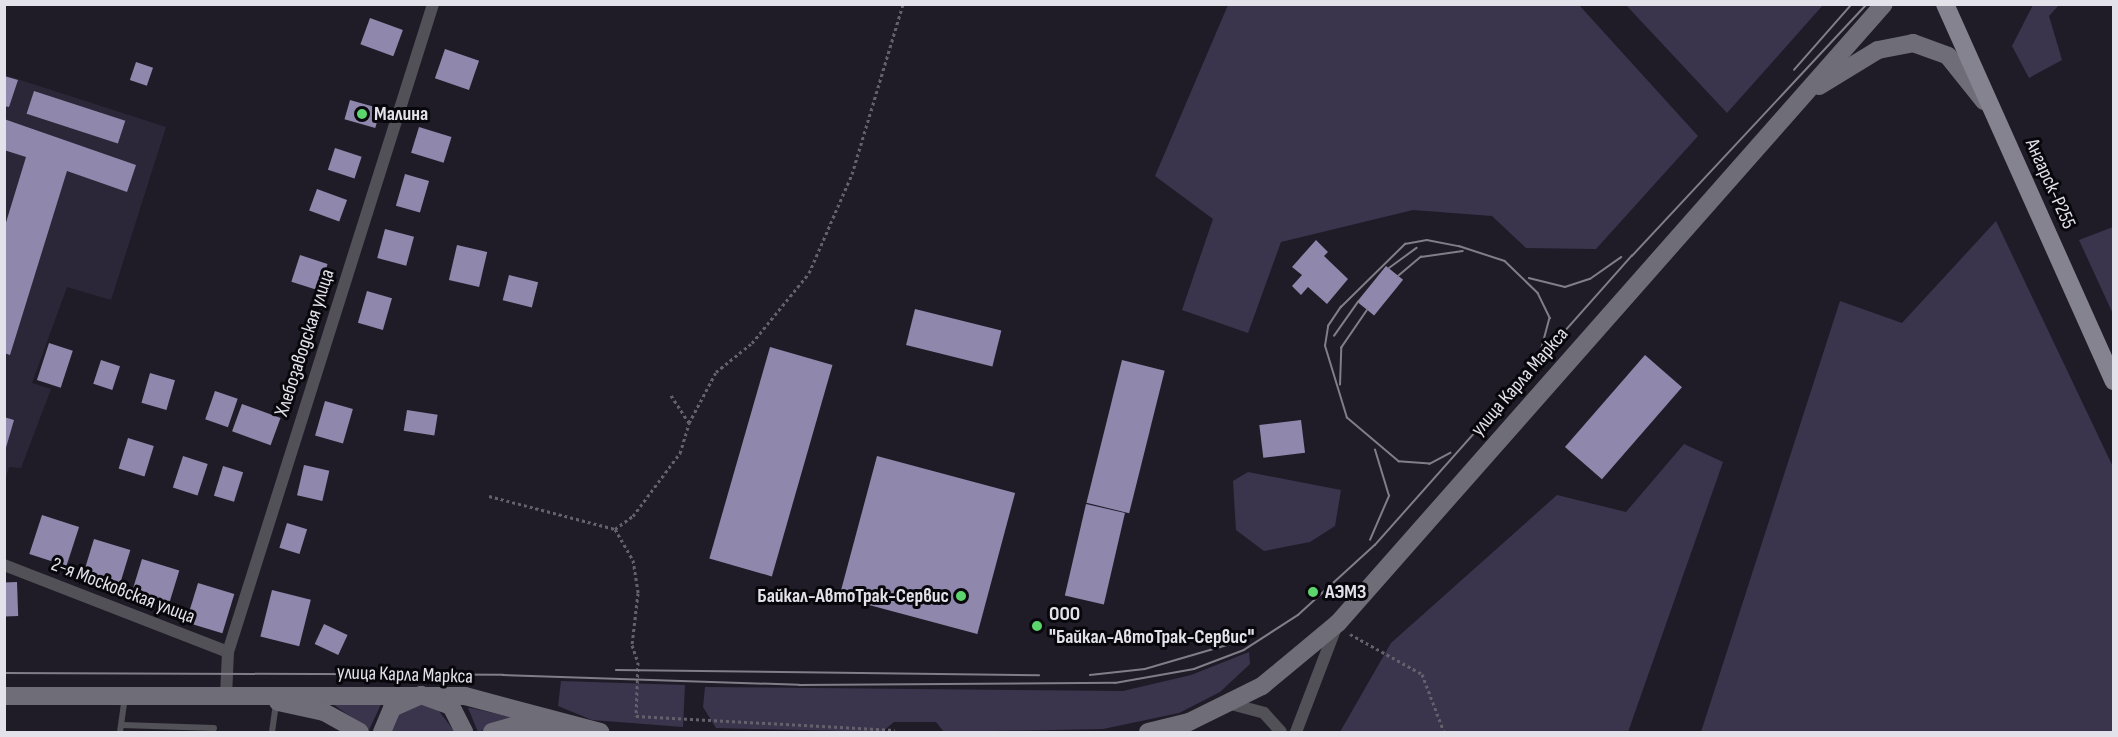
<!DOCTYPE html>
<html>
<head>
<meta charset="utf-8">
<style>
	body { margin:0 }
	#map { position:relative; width:2118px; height:737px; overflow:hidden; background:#1f1c28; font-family:"Sofia Sans Condensed",sans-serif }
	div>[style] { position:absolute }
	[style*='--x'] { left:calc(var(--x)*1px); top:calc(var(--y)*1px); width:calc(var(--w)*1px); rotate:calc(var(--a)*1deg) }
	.built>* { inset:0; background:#2b2738 }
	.green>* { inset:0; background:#3b344d }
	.building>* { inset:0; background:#9087ac; transform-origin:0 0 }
	.path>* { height:3px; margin-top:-1.5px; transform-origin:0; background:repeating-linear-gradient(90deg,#64616c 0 3px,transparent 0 6px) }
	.lane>* { height:6px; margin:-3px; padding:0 3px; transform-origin:3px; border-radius:3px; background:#525157 }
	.street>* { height:12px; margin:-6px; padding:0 6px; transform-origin:6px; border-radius:6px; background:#525157 }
	.secondary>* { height:18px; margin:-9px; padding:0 9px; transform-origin:9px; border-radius:9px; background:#6f6d77 }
	.primary>* { height:18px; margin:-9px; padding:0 9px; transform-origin:9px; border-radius:9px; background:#868390 }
	.tram>* { height:1.5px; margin:-0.75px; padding:0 0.75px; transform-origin:0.75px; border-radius:0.75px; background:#817e89 }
	.dots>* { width:16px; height:16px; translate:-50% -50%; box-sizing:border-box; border:3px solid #08070c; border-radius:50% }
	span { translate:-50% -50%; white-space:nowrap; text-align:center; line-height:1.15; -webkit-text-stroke:6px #08070c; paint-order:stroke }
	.poi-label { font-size:20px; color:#e3e1ea; font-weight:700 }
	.left { translate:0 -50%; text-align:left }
	.right { translate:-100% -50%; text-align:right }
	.street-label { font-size:20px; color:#e3e1ea }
	.frame { position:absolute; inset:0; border:6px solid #e3e1ea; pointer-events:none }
</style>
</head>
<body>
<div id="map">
	<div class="built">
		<div style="clip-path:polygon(5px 75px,166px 127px,111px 300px,67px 287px,32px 383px,51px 389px,21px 468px,9px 467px,5px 481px)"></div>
	</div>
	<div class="green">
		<div style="clip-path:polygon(1228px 5px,1579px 5px,1698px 136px,1596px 249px,1526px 248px,1492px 216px,1413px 210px,1281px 242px,1248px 333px,1182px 310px,1213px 219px,1155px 176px)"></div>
		<div style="clip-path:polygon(1626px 5px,1823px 5px,1727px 113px)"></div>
		<div style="clip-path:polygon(2033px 5px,2059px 5px,2049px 16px,2062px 60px,2029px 78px,2012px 46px)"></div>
		<div style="clip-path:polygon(1996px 221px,2113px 467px,2113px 732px,1701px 732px,1840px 301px,1902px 323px)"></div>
		<div style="clip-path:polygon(2113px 227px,2113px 314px,2079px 240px)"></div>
		<div style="clip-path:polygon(1684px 444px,1723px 462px,1628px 732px,1340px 732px,1391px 643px,1557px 495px,1626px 512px)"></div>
		<div style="clip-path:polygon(1248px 472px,1341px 490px,1335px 526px,1310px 542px,1264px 551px,1236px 530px,1233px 481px)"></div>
		<div style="clip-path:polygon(1249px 652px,1250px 664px,1220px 692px,1179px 713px,1103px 729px,944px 732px,936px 722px,894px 722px,882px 732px,716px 728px,703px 707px,705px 687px,1123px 691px,1191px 675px)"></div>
		<div style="clip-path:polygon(561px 681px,685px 685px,683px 727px,592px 720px,558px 706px)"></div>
		<div style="clip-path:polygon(383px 700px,369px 730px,330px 702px)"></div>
		<div style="clip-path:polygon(415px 704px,435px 706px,455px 732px,390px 732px,398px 714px)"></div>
		<div style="clip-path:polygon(468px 708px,471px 708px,515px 718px,478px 732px)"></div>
	</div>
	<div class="building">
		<div style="left:370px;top:18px;width:35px;height:28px;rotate:20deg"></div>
		<div style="left:445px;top:49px;width:36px;height:31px;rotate:19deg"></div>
		<div style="left:136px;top:62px;width:18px;height:19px;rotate:19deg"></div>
		<div style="clip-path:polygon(4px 76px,18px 80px,9px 107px,4px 106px)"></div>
		<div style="left:34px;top:91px;width:96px;height:24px;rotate:18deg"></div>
		<div style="left:350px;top:100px;width:32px;height:20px;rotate:16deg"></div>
		<div style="clip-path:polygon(4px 119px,136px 165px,127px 192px,67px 171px,10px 355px,4px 353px,4px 229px,26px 157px,4px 150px)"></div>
		<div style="left:419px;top:127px;width:34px;height:27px;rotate:17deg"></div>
		<div style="left:335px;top:148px;width:28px;height:23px;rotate:18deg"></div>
		<div style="left:405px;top:174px;width:25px;height:33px;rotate:16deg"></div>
		<div style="left:317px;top:189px;width:32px;height:23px;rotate:20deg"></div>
		<div style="left:385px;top:229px;width:30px;height:30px;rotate:15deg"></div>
		<div style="clip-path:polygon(1316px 240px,1328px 252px,1324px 256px,1348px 279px,1327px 304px,1308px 287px,1301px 295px,1292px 286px,1302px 275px,1292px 267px)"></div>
		<div style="left:457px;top:245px;width:31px;height:36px;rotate:13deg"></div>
		<div style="left:300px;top:255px;width:29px;height:28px;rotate:18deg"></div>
		<div style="left:1386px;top:266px;width:22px;height:46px;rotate:39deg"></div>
		<div style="left:509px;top:275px;width:30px;height:26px;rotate:14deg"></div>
		<div style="left:367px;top:291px;width:26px;height:33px;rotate:16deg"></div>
		<div style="left:915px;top:309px;width:89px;height:37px;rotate:14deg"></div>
		<div style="left:49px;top:343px;width:25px;height:39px;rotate:18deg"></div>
		<div style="left:770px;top:347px;width:65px;height:220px;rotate:16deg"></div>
		<div style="left:1645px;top:355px;width:49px;height:122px;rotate:41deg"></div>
		<div style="left:101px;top:360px;width:20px;height:25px;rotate:18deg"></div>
		<div style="left:1122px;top:360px;width:44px;height:147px;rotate:14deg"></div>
		<div style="left:150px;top:373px;width:26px;height:31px;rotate:16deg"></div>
		<div style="left:215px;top:391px;width:24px;height:30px;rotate:19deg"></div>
		<div style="left:325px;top:401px;width:29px;height:36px;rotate:16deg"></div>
		<div style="left:242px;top:404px;width:41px;height:29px;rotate:20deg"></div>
		<div style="left:407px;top:410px;width:31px;height:21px;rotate:9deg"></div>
		<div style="clip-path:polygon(4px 417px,14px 420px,5px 451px,4px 451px)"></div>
		<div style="left:1301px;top:420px;width:33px;height:42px;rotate:83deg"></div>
		<div style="left:128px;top:438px;width:27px;height:32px;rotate:17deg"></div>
		<div style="left:183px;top:456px;width:26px;height:33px;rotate:18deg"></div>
		<div style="left:877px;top:456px;width:143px;height:146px;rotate:15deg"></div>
		<div style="left:304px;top:465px;width:26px;height:31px;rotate:13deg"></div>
		<div style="left:223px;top:466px;width:21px;height:31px;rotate:17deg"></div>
		<div style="left:1086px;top:504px;width:40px;height:94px;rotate:13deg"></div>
		<div style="left:42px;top:515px;width:39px;height:41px;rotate:18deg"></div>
		<div style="left:287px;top:523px;width:21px;height:26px;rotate:17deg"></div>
		<div style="left:94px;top:539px;width:38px;height:41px;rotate:17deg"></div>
		<div style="left:142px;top:559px;width:39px;height:41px;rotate:17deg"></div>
		<div style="left:17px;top:582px;width:34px;height:13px;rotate:88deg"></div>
		<div style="left:198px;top:583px;width:38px;height:41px;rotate:17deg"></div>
		<div style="left:272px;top:590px;width:40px;height:48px;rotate:14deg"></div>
		<div style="left:324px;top:624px;width:26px;height:22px;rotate:25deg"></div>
	</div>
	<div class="path">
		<div style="--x:689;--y:423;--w:58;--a:-62.1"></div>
		<div style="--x:716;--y:372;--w:46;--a:-38.9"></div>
		<div style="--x:752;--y:343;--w:90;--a:-50.8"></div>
		<div style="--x:809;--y:273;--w:108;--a:-66.5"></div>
		<div style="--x:852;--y:174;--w:177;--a:-73.3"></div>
		<div style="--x:489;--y:496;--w:130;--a:14.7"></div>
		<div style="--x:615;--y:529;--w:22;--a:-36"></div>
		<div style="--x:633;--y:516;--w:79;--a:-53.3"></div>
		<div style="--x:680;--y:453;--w:31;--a:-73"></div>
		<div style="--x:689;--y:423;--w:35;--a:-123"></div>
		<div style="--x:615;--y:529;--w:36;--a:60"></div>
		<div style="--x:633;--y:560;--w:33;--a:81"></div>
		<div style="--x:638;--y:593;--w:52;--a:96.6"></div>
		<div style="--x:632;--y:645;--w:18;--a:71"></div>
		<div style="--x:638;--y:662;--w:54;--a:92.1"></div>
		<div style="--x:636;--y:716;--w:259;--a:3.1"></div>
		<div style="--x:1350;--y:634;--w:82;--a:29.1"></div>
		<div style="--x:1422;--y:674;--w:62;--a:69.2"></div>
	</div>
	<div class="lane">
		<div style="--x:122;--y:725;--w:92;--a:1.9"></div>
		<div style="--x:120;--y:732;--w:34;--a:-82"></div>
		<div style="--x:272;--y:732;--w:29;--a:-82"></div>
	</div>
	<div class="street">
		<div style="--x:4;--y:565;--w:240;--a:21.2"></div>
		<div style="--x:226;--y:696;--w:44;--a:-87.4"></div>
		<div style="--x:228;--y:652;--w:680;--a:-72.44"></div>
		<div style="--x:1231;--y:704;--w:34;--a:15"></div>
		<div style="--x:1264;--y:713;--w:25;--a:48"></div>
		<div style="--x:1296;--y:732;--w:112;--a:-69.1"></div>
	</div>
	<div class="secondary">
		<div style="--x:1819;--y:86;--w:69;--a:-31.4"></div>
		<div style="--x:1878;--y:50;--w:36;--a:-11"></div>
		<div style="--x:1913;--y:43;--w:37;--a:20"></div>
		<div style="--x:1948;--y:56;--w:58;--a:51.3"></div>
		<div style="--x:4;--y:696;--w:461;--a:0"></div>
		<div style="--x:465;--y:696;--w:140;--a:14.9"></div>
		<div style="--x:278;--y:702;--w:47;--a:12.3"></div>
		<div style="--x:324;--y:712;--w:41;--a:29.1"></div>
		<div style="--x:382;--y:732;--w:26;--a:-67"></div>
		<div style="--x:392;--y:708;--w:32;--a:-24"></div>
		<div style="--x:421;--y:695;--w:32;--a:20"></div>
		<div style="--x:451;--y:706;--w:29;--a:63"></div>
		<div style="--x:492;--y:732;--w:26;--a:-16"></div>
		<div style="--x:517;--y:725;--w:38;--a:7"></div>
		<div style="--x:1148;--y:732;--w:42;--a:-13.7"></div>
		<div style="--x:1189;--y:722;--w:81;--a:-26.3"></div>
		<div style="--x:1262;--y:686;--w:99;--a:-39.7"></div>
		<div style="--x:1338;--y:623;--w:825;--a:-48.59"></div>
	</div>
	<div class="primary">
		<div style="--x:1945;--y:4;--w:413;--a:65.9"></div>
	</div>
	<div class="tram">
		<div style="--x:1794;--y:70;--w:88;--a:-48.7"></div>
		<div style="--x:1389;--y:268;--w:34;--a:-36"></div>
		<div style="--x:1398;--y:276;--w:30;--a:-40"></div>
		<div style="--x:1421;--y:257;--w:42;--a:-8.1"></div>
		<div style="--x:1529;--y:278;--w:37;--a:14"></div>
		<div style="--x:1565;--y:287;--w:26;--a:-18"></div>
		<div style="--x:1590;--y:279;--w:38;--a:-35"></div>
		<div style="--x:1334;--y:336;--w:42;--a:-54.8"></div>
		<div style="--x:1340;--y:385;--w:37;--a:-88"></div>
		<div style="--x:1341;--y:348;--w:46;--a:-55.6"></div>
		<div style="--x:1451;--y:453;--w:24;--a:152"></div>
		<div style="--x:1430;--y:464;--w:31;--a:-176"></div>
		<div style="--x:1399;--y:462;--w:68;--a:-139.8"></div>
		<div style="--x:1347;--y:418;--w:75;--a:-107"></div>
		<div style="--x:1325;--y:346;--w:20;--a:-81"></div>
		<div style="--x:1328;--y:326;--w:23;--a:-56"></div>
		<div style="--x:1341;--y:307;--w:90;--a:-44.5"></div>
		<div style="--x:1405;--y:244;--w:22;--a:-10"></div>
		<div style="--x:1427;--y:240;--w:33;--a:11"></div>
		<div style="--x:1459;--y:246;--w:48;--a:18.1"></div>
		<div style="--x:1505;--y:261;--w:46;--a:44.1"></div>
		<div style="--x:1538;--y:293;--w:28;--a:64"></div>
		<div style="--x:1550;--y:318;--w:35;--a:105"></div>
		<div style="--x:1370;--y:540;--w:48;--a:-66.6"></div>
		<div style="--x:1389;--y:496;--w:48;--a:-106.9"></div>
		<div style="--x:616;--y:670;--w:423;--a:0.7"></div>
		<div style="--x:4;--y:673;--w:499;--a:0.2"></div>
		<div style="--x:503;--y:675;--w:296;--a:1.9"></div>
		<div style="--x:799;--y:685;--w:316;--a:-0.4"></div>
		<div style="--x:1115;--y:683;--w:80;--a:-10"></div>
		<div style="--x:1194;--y:669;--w:53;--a:-20.8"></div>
		<div style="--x:1244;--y:650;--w:64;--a:-32.9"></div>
		<div style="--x:1298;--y:615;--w:104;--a:-42.3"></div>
		<div style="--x:1375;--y:545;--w:387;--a:-48.4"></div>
		<div style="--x:1632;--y:256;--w:345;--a:-47"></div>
		<div style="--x:1090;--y:675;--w:55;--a:-6.2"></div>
		<div style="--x:1145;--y:669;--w:103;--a:-16.3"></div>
	</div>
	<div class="dots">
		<div style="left:362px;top:114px;background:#5dd56d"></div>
		<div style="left:1313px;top:592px;background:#5dd56d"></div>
		<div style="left:961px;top:596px;background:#5dd56d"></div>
		<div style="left:1037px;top:626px;background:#5dd56d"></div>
	</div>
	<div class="poi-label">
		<span class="left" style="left:374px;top:114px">Малина</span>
		<span class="left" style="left:1325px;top:592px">АЭМЗ</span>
		<span class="right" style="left:949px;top:596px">Байкал-АвтоТрак-Сервис</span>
		<span class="left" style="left:1049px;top:626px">ООО<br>"Байкал-АвтоТрак-Сервис"</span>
	</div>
	<div class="street-label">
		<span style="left:2050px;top:184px;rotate:66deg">Ангарск-Р255</span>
		<span style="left:305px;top:343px;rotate:-72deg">Хлебозаводская улица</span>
		<span style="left:1520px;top:382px;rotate:-49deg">улица Карла Маркса</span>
		<span style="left:123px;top:591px;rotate:21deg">2-я Московская улица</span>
		<span style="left:405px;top:675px;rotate:2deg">улица Карла Маркса</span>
	</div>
	<div class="frame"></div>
</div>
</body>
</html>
